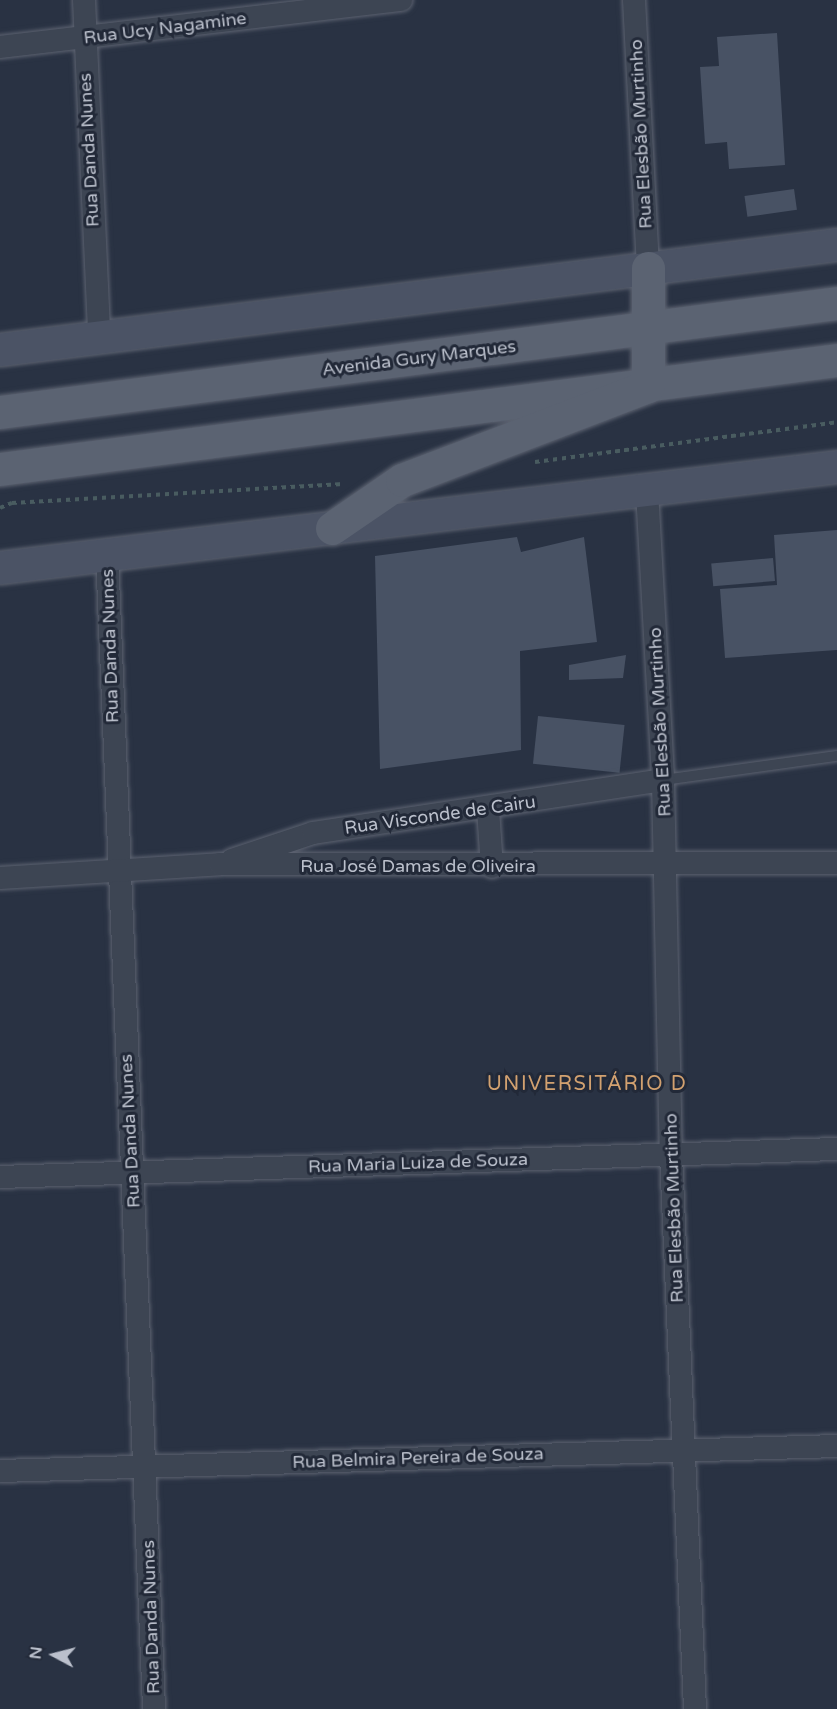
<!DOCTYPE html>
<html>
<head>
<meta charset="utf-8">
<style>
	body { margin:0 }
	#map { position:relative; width:837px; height:1709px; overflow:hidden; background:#293243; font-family:"Varela Round",sans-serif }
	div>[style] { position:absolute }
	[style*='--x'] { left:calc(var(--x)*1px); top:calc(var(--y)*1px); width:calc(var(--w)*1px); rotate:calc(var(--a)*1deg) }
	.building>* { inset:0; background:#485264; transform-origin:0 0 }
	.path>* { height:4px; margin-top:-2px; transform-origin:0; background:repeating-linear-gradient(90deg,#495c60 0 4.5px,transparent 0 9px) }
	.roads { filter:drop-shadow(0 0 2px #5c6270) drop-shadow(0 0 2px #5c6270) }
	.service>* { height:10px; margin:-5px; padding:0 5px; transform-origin:5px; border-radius:5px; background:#3d4553 }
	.minor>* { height:22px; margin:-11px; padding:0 11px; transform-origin:11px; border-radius:11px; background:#3d4553 }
	.secondary>* { height:32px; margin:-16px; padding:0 16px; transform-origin:16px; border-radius:16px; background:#4b5365 }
	.primary>* { height:33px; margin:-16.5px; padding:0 16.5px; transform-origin:16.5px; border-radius:16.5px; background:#5b6372 }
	span { translate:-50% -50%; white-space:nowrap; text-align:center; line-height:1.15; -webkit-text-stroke:6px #222938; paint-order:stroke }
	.street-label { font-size:18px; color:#bbc0cc }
	.neighbourhood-label { font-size:20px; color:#d2a170; letter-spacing:1.5px }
	.north { position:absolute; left:24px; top:1625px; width:60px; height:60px; -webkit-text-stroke:4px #222938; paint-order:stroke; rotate:277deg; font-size:16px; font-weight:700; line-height:24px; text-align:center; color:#bbc0cc }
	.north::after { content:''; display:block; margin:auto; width:21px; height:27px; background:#bbc0cc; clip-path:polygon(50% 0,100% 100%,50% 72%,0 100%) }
</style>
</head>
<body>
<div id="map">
	<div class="building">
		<div style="clip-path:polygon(777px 33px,785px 165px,729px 169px,727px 142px,705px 144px,700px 67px,719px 66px,717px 37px)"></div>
		<div style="left:794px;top:189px;width:21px;height:50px;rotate:82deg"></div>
		<div style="clip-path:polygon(837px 530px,837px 650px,725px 658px,720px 589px,777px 585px,774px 535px)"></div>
		<div style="clip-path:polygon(517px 537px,521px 552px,584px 537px,597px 642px,520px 651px,521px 750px,380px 769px,375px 556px)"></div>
		<div style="left:773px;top:558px;width:23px;height:62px;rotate:85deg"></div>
		<div style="clip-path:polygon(626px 655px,623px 678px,569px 680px,569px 665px)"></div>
		<div style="left:538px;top:716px;width:87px;height:48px;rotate:6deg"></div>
	</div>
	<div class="path">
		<div style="--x:535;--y:462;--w:305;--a:-7.5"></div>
		<div style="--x:0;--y:508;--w:13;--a:-23"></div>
		<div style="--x:12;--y:503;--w:332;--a:-3.3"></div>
	</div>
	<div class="roads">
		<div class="service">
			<div style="--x:663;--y:780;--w:176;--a:-7.9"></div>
		</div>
		<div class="minor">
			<div style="--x:84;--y:0;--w:336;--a:87.4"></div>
			<div style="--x:634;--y:0;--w:268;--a:87"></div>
			<div style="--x:0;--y:47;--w:404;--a:-6.7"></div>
			<div style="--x:647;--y:491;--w:289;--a:86.8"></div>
			<div style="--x:663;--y:780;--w:375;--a:88.8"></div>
			<div style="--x:671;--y:1155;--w:555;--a:87.52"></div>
			<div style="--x:107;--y:553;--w:1157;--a:87.67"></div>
			<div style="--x:488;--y:809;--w:58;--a:86.1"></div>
			<div style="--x:232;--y:860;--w:85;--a:-18.4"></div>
			<div style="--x:313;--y:833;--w:354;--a:-8.6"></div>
			<div style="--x:0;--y:878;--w:220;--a:-3.6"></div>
			<div style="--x:220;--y:864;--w:617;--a:-0.09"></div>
			<div style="--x:0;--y:1177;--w:837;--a:-1.92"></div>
			<div style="--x:0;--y:1471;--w:837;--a:-1.71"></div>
		</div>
		<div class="secondary">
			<div style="--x:0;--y:350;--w:844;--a:-7.15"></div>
			<div style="--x:0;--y:568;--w:843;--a:-6.88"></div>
		</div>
		<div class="primary">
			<div style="--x:0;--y:412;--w:844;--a:-7.42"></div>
			<div style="--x:0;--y:469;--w:844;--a:-7.42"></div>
			<div style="--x:332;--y:528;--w:85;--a:-34.4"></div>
			<div style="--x:402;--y:480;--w:263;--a:-20.9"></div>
			<div style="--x:648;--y:386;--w:118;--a:-90"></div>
		</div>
	</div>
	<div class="street-label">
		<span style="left:165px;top:28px;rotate:-7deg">Rua Ucy Nagamine</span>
		<span style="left:641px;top:134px;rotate:-93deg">Rua Elesbão Murtinho</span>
		<span style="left:89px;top:150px;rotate:-93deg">Rua Danda Nunes</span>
		<span style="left:419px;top:358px;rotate:-7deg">Avenida Gury Marques</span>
		<span style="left:110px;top:646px;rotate:-92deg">Rua Danda Nunes</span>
		<span style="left:660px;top:722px;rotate:-93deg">Rua Elesbão Murtinho</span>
		<span style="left:440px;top:815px;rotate:-8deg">Rua Visconde de Cairu</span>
		<span style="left:418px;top:866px">Rua José Damas de Oliveira</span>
		<span style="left:130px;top:1131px;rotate:-93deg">Rua Danda Nunes</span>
		<span style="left:418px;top:1163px;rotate:-2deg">Rua Maria Luiza de Souza</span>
		<span style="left:674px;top:1208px;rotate:-92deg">Rua Elesbão Murtinho</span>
		<span style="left:418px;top:1458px;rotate:-2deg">Rua Belmira Pereira de Souza</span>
		<span style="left:151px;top:1617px;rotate:-92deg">Rua Danda Nunes</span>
	</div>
	<div class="neighbourhood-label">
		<span style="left:587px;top:1084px">UNIVERSITÁRIO D</span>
	</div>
	<div class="north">N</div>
</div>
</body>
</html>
